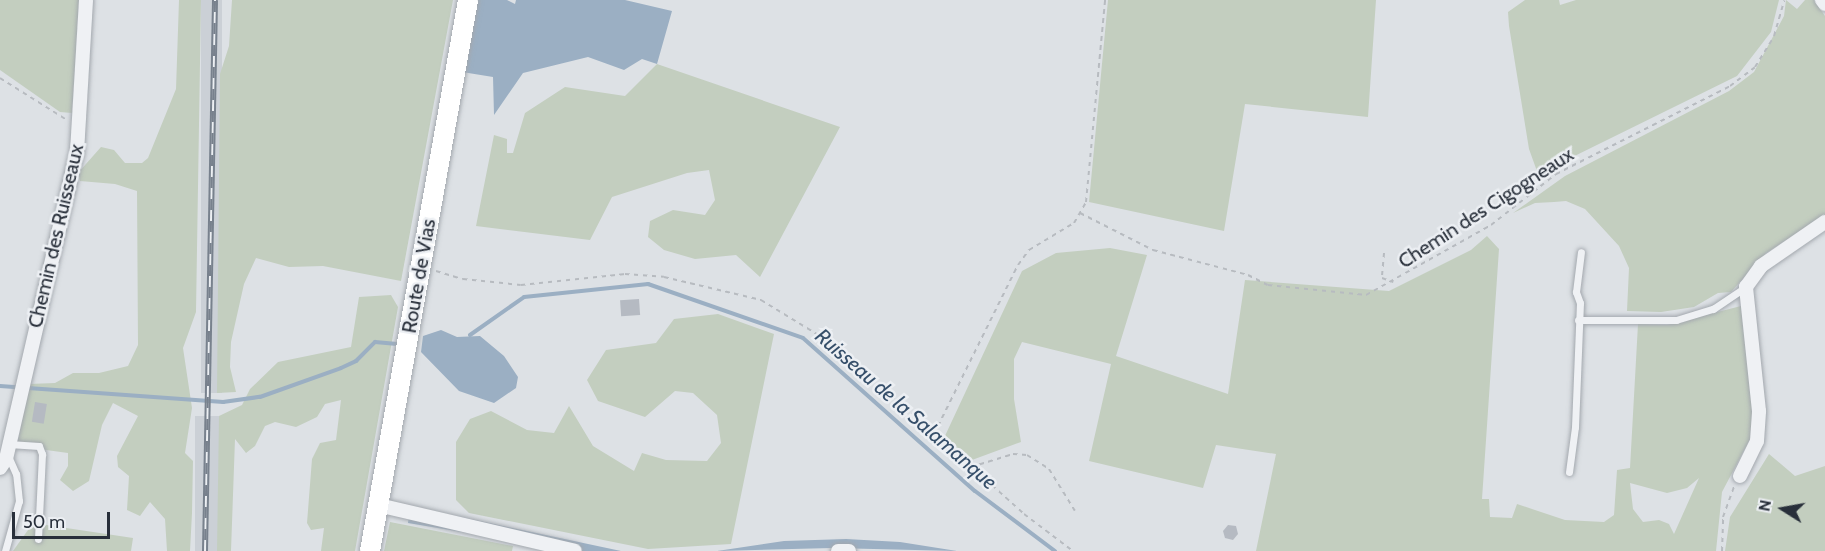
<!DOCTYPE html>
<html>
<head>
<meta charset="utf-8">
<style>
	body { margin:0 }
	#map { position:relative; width:1825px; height:551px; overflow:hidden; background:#dde1e5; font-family:Cabin,sans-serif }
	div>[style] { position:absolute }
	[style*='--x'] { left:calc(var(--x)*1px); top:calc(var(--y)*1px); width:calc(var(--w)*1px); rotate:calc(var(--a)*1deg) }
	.built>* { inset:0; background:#cbd0d6; transform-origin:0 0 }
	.green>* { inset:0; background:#c3cebf }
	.water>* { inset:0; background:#9bafc3 }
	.stream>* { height:4px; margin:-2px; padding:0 2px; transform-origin:2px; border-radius:2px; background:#9bafc3 }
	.building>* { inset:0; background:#b5bac2; transform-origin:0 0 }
	.path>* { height:2px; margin-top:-1px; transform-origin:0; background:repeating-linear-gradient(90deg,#b7bbc0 0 4.5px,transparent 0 9px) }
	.roads { filter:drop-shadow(0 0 2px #a3a8ae) drop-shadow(0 0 2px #a3a8ae) }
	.service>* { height:7px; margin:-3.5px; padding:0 3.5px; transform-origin:3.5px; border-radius:3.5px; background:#eff1f4 }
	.minor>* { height:14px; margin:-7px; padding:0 7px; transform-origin:7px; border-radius:7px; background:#eff1f4 }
	.secondary>* { height:20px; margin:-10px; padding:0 10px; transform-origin:10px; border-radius:10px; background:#fff }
	.rail>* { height:6px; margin-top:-3px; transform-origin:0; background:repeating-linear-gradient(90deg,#eceff3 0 11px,#78818d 0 22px); box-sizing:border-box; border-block:2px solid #78818d }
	span { translate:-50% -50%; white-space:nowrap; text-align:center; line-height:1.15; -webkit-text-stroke:5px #eceff3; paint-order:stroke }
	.street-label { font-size:20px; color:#282f3a }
	.water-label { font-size:21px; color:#364f6a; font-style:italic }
	.north { position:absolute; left:1753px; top:479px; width:60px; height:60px; -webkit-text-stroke:4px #eceff3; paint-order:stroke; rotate:281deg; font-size:16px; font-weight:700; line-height:24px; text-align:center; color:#282f3a }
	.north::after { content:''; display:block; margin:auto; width:21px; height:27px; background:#282f3a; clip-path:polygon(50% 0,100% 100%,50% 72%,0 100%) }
	.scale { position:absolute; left:12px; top:512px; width:98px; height:27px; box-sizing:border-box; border:3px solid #282f3a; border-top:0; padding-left:8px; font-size:18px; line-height:21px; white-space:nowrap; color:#282f3a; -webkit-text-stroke:4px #eceff3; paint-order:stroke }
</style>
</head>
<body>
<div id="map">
	<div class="built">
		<div style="left:201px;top:0;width:21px;height:393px"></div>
		<div style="left:195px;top:416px;width:24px;height:135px"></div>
	</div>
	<div class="green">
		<div style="clip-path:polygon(0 0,79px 0,72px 113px,60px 112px,0 70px)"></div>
		<div style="clip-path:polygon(179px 0,201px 0,196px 312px,183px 348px,192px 408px,185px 453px,193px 461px,192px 513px,190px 551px,167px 551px,165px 519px,150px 502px,140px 516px,127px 510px,129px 476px,118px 467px,117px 456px,138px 416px,113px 403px,102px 425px,89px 481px,73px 491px,60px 480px,68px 466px,68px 453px,17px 446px,29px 384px,55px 383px,73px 373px,99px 373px,128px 366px,138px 345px,137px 191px,115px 184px,80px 181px,78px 173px,101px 147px,114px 150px,125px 163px,142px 163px,148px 158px,176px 89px)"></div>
		<div style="clip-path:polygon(232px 0,453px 0,401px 281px,323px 266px,289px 267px,256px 258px,244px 284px,231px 342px,230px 367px,236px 392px,217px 393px,220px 74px,229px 46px)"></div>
		<div style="clip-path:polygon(1108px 0,1376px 0,1368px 117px,1245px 104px,1224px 231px,1089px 202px)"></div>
		<div style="clip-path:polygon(1525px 0,1559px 0,1560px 5px,1576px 0,1779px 0,1771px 32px,1737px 76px,1538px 174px,1529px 149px,1509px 26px,1508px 12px)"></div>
		<div style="clip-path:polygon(1786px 0,1797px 9px,1805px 0,1814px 0,1825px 16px,1825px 215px,1766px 253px,1731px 292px,1718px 293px,1694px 307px,1661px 312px,1627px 311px,1629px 268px,1619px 246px,1585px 209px,1566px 201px,1554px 202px,1535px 203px,1513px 213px,1565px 176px,1729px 91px,1754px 72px,1784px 16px)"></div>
		<div style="clip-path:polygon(657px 64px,840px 127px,760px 277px,736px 255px,695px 259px,664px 250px,648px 237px,650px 221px,673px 210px,705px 215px,715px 200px,709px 170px,687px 173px,612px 197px,590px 240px,476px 226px,494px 135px,507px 139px,507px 153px,513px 153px,525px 113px,565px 87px,625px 96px)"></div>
		<div style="clip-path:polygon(evenodd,1487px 236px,1499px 249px,1482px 499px,1489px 499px,1490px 517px,1512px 518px,1517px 504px,1565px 520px,1604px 522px,1614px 515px,1617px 470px,1630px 468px,1638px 324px,1667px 325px,1741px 306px,1753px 413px,1750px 439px,1722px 492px,1716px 551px,1256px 551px,1276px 454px,1216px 445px,1203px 488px,1089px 461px,1111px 364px,1022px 342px,1014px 359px,1014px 399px,1021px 442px,972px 460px,944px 438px,1022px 271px,1056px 253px,1110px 248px,1147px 255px,1116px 356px,1228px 394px,1245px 280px,1389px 291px,1471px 250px,1487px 236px,1699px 478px,1674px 534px,1669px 524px,1659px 520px,1643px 522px,1633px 509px,1630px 483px,1667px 493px,1687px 488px,1699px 478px)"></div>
		<div style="clip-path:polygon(391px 295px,398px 307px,355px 551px,321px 551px,324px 528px,311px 530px,307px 523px,312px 459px,320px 443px,336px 440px,341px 400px,325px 404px,317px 417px,296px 427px,275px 422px,265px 426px,255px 446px,246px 453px,235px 439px,231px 551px,217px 551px,219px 416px,242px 405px,250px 389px,278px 362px,351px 347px,359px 297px)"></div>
		<div style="clip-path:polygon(718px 314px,774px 334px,731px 544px,648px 549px,469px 513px,456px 500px,456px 442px,470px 419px,491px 411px,527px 430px,554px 433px,569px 406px,593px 446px,634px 471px,642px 453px,666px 460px,707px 461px,721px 443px,717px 415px,693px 393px,675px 391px,645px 417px,598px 401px,587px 380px,606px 350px,656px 343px,674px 319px)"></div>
		<div style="clip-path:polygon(1769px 454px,1795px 476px,1825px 466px,1825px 551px,1725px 551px,1730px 517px)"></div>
		<div style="clip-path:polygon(390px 522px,513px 546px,512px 551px,384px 551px)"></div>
		<div style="clip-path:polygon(33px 523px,133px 538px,131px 551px,13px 551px)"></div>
	</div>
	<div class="water">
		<div style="clip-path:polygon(471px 0,507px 0,515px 4px,516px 0,625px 0,672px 11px,657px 64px,642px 59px,624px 70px,588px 57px,523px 73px,494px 115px,493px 77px,456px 71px)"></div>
		<div style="clip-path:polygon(441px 330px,457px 337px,480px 336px,504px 356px,518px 377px,516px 388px,494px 403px,459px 391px,421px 352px,423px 336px)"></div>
		<div style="clip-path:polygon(410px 508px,428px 510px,621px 551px,576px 551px,408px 523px)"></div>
		<div style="clip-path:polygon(846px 539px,900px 542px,957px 551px,832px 548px,717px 551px,784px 541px)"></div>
	</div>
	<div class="stream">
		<div style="--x:470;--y:335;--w:66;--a:-35.1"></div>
		<div style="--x:524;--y:297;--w:125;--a:-6"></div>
		<div style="--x:648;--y:284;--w:164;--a:19.2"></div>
		<div style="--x:803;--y:338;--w:230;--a:41.7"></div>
		<div style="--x:975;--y:491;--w:100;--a:36.9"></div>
		<div style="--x:0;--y:386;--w:224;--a:4.1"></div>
		<div style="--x:223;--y:402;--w:37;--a:-8"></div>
		<div style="--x:260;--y:397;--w:86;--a:-19.7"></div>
		<div style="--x:341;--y:368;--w:17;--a:-25"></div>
		<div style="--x:356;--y:361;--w:27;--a:-45"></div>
		<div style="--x:375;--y:342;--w:25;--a:5"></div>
	</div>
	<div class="building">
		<div style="left:639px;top:299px;width:16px;height:19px;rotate:86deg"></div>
		<div style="left:35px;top:402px;width:12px;height:20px;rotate:9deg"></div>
		<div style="clip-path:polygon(1228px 525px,1236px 526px,1238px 534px,1233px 540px,1225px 538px,1223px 531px)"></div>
	</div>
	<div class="path">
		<div style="--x:0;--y:78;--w:79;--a:32.1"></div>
		<div style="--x:1080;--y:213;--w:82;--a:26.9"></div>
		<div style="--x:1153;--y:250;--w:98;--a:14.7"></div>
		<div style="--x:1248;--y:275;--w:22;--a:27"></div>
		<div style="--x:1268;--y:285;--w:99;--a:5.8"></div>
		<div style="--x:1366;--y:295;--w:143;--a:-29.2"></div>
		<div style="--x:1491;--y:225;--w:83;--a:-38.1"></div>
		<div style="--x:1556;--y:174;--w:195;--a:-26.8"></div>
		<div style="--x:1730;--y:86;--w:31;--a:-37"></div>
		<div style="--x:1755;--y:67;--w:36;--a:-58"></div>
		<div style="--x:1774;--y:36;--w:37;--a:-74"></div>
		<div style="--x:1384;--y:253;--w:25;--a:95"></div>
		<div style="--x:1382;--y:278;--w:12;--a:20"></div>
		<div style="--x:436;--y:271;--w:28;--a:17"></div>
		<div style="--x:463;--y:279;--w:58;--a:5.9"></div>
		<div style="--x:521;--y:285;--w:105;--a:-6"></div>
		<div style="--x:625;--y:274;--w:39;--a:4"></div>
		<div style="--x:664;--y:277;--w:100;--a:13.3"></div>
		<div style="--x:761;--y:300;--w:90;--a:31.4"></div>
		<div style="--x:838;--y:347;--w:250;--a:41.9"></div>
		<div style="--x:1024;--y:514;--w:61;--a:37.1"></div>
		<div style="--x:934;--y:434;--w:189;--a:-63.6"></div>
		<div style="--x:1018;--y:265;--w:19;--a:-54"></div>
		<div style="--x:1029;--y:250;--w:52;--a:-31"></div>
		<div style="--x:1074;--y:223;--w:24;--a:-60"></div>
		<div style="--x:1086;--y:202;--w:203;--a:-84.6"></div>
		<div style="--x:971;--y:467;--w:44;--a:-17.2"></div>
		<div style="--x:1013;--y:454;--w:14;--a:4"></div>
		<div style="--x:1027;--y:455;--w:26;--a:32"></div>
		<div style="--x:1049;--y:469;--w:49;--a:58.2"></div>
		<div style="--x:1722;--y:551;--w:34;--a:-88"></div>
		<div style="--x:1723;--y:517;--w:33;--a:-70"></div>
	</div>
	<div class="roads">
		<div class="service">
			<div style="--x:1578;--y:320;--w:98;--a:0"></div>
			<div style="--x:1676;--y:320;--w:39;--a:-17"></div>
			<div style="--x:1713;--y:309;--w:40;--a:-34"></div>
			<div style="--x:9;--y:444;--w:30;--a:4"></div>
			<div style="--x:39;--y:446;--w:9;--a:69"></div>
			<div style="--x:42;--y:454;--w:85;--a:92.7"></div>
			<div style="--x:1569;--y:472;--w:45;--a:-82.4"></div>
			<div style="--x:1575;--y:427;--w:124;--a:-87.7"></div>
			<div style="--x:1580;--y:303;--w:12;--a:-110"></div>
			<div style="--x:1576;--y:292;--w:40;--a:-82.9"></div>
			<div style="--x:5;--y:551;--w:52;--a:-74.4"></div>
			<div style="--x:19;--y:501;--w:27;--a:-96"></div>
			<div style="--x:16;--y:474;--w:20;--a:-114"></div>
		</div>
		<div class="minor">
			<div style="--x:1822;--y:0;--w:5;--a:53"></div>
			<div style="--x:0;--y:468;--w:11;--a:-56"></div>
			<div style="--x:6;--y:459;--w:315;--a:-77"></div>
			<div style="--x:77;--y:152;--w:152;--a:-86.6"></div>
			<div style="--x:1740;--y:476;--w:39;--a:-64"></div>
			<div style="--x:1757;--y:441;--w:30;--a:-86"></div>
			<div style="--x:1759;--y:411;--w:125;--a:-96"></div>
			<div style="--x:1746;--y:287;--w:26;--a:-54"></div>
			<div style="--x:1761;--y:266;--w:78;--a:-34.5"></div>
			<div style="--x:378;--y:505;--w:202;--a:13.1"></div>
			<div style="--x:838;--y:551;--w:11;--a:0"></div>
		</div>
		<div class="secondary">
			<div style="--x:370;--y:551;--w:560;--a:-79.91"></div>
		</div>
	</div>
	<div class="rail">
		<div style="--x:205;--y:551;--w:551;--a:-88.96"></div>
	</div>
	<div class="street-label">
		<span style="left:1486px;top:208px;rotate:-33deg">Chemin des Cigogneaux</span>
		<span style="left:56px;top:236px;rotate:-77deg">Chemin des Ruisseaux</span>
		<span style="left:419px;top:276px;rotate:-80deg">Route de Vias</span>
	</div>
	<div class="water-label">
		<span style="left:906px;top:409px;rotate:41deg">Ruisseau de la Salamanque</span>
	</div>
	<div class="north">N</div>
	<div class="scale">50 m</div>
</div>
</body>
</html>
